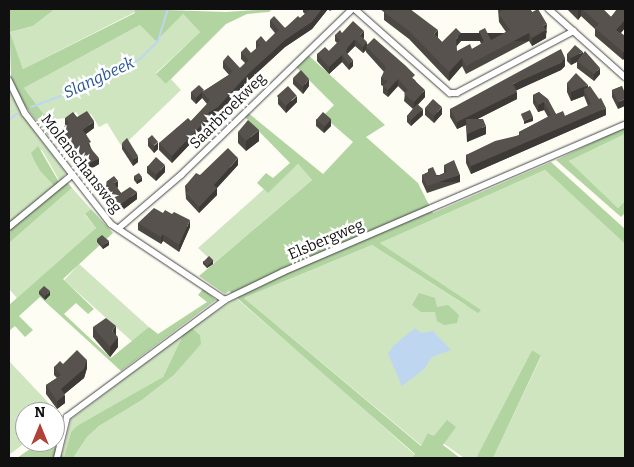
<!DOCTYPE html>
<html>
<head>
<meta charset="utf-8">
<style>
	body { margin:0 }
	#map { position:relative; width:634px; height:467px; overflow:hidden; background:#fefdf4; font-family:Bitter,serif }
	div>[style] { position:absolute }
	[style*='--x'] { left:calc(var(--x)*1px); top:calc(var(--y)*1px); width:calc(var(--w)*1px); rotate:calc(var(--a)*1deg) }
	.green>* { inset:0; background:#cee5c0; transform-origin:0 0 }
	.forest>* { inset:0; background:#b1d4a1 }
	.water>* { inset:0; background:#bed6ef }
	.stream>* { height:2px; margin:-1px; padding:0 1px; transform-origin:1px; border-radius:1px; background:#bed6ef }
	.roads { filter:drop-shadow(0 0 1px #434343) drop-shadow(0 0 1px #434343) }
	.street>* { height:5.5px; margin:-2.75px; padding:0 2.75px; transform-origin:2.75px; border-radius:2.75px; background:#fff }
	.wall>* { inset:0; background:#4b4742 }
	.shaded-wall>* { inset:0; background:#3d3936; transform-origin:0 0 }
	.building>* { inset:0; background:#57524d; transform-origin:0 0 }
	span { translate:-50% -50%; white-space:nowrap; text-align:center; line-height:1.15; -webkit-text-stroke:5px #fff; paint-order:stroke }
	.street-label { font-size:15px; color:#101010 }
	.water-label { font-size:16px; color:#275493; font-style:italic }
	.frame { position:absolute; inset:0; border:10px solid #101010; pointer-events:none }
	.north { position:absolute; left:15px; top:402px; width:50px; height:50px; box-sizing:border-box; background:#fff; border:1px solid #9f9f9f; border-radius:50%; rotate:0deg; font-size:14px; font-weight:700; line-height:20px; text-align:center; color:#101010 }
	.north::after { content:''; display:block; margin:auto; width:18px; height:22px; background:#b04338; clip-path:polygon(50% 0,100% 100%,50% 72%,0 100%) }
</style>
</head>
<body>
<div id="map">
	<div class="green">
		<div style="clip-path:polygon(55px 9px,134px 9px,135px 12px,23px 69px,10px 32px,33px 26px)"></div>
		<div style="clip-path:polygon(183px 14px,200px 32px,156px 73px,166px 84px,171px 79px,181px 90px,122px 147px,107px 123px,99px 127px,91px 114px,81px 119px,76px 112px,51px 125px,24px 88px,140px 25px)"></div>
		<div style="clip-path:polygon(9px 88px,25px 119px,66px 173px,60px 182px,42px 150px,32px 153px,40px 171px,56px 188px,9px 225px)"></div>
		<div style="clip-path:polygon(625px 134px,625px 201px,618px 208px,569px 161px)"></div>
		<div style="clip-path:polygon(298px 164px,312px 180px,214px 263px,198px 248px,264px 189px,268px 192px)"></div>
		<div style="clip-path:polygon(545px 170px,625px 244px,625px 458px,493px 458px,541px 357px,532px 350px,476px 458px,464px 458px,429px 433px,422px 446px,244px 298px,372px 245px,465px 305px,480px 310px,380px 243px)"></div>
		<div style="clip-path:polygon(72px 188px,91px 209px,85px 215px,96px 228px,17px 298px,9px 289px,9px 243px)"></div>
		<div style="left:79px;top:264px;width:94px;height:22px;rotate:42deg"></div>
		<div style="clip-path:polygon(236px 298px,327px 376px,415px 455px,412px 458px,73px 458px,87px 437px,99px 426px,142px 400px,174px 375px,200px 344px,200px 335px,192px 328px)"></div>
		<div style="clip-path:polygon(183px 335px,163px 377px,71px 432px,64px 458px,62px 456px,71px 419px)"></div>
		<div style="clip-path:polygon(9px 361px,61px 416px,55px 420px,55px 412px,25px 412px,26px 442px,9px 455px)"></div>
	</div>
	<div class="forest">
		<div style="clip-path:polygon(9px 9px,55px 9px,33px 26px,10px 32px,23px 69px,135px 13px,134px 9px,226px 12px,272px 9px,269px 12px,247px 14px,226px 24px,166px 84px,156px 74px,200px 32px,183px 14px,156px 41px,140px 25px,24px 88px,56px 131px,48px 135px,25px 106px,11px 78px)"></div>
		<div style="clip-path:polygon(307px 54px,385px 125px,366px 137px,418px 183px,433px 213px,551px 162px,625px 229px,625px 244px,545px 170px,380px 243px,481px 310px,478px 313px,372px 245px,244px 298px,421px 446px,428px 433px,434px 436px,447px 420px,456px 427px,443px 445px,460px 458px,412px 458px,415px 454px,229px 291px,225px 294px,199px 276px,312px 180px,298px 164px,268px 193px,257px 183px,266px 173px,273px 178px,290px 163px,243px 115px,247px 112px,323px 174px,353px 142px,323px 116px,334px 105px,295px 66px)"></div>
		<div style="clip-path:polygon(625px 127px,625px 134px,569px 161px,618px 208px,625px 201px,625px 213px,621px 217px,556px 160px)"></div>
		<div style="clip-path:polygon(38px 146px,59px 182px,64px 178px,72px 188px,9px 243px,9px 225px,56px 188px,40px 171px,34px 160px,31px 153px)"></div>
		<div style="clip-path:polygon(91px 209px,113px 233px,63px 279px,94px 309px,88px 314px,76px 303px,64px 314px,111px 358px,149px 327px,158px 334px,207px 302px,198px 295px,203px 289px,216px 300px,121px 371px,40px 297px,19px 316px,33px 330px,25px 337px,15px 326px,9px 331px,9px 305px,96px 228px,85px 214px)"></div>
		<div style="clip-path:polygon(419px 293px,435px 298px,437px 307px,448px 305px,459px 315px,457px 323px,444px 325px,437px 321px,435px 312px,421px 312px,412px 305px)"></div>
		<div style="clip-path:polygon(192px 328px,200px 335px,201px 344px,174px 375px,142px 400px,99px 426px,87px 437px,73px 458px,17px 458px,40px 442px,55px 442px,58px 429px,57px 449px,64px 457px,71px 432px,77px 426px,163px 377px,183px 335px)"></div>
		<div style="clip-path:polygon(532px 350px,541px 356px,493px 458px,476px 458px)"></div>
	</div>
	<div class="water">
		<div style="clip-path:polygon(415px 328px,421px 333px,433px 331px,451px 350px,432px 357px,424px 369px,402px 386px,388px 354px,393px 346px)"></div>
	</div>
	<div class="stream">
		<div style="--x:31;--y:107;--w:49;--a:-20.3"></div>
		<div style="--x:77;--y:90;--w:70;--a:-26.2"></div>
		<div style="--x:140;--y:59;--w:25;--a:-45"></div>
		<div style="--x:158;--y:41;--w:34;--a:-73"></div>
		<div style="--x:9;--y:120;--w:11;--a:-38"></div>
	</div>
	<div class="roads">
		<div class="street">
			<div style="--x:355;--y:9;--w:127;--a:41.5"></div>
			<div style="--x:450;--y:93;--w:7;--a:0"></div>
			<div style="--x:457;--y:93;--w:132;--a:-27.9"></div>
			<div style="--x:549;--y:9;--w:102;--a:41.8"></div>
			<div style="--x:9;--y:80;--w:37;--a:64"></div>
			<div style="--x:25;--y:113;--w:140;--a:52.2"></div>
			<div style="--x:111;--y:224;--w:137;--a:33.7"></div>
			<div style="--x:9;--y:227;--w:82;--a:-39.5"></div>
			<div style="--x:119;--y:228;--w:82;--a:-40.5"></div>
			<div style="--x:181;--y:175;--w:238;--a:-44.1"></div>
			<div style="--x:57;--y:458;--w:42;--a:-76.3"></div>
			<div style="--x:67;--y:417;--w:197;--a:-36.5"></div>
			<div style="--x:225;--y:300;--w:64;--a:-25.8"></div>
			<div style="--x:283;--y:272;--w:372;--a:-23.3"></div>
		</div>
	</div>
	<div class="wall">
		<div style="clip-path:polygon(303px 9px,333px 9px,330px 11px,328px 9px,312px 29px,285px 47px,247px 82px,218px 114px,211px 118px,211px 122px,172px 163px,159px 150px,159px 143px,191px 121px,207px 104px,202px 98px,196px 104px,191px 99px,191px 92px,204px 91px,229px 75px,223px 68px,223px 61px,240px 68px,245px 63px,241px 59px,241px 52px,251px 53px,256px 49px,256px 41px,266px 42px,275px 33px,270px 27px,270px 20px,285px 28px,300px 18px,305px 14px,303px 12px)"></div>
		<div style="clip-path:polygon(380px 9px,410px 9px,442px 42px,461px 41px,456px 46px,457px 51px,472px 49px,481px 44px,479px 39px,479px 31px,491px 40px,506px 32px,499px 22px,498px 9px,530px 9px,547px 32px,546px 33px,546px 38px,532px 46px,529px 41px,466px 74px,462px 66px,449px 81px,409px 39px,384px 20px,384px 12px)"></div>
		<div style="clip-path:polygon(567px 9px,603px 9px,611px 17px,617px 9px,625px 9px,625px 28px,621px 33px,625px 36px,623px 60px,595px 36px,595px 29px,581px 16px,578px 20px)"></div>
		<div style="clip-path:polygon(342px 33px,364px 38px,363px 38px,367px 44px,415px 80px,425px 97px,418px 104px,423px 115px,411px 126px,407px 122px,407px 116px,413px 109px,404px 101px,405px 93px,398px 86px,388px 97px,383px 93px,383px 86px,381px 85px,381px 78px,384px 72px,366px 52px,366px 50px,363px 53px,355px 46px,347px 54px,353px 66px,349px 70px,342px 62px,329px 74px,317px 61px,317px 54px,329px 51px,337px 43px,335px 41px,335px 35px)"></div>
		<div style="clip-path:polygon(567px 54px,583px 54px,600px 74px,594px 81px,577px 68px,577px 62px,571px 65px,567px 61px)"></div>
		<div style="clip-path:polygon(565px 66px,561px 70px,516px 90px,517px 99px,477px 119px,486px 134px,467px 142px,466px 125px,457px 129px,450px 117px,450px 109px)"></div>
		<div style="clip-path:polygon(293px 78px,309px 86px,303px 94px,293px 84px)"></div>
		<div style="clip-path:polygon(567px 83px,588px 87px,606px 115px,471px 174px,466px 163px,466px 155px,519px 135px,519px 132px,548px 117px,544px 110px,538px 112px,533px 103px,533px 95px,539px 92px,556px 114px,565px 116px,588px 106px,584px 96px,571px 101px,567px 92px)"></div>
		<div style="clip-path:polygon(622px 86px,618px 109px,612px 97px,612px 90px)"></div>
		<div style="clip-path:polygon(278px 97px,297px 102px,286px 113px,278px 104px)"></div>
		<div style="clip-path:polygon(425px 108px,442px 114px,434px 123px,425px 115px)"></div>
		<div style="clip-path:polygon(77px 117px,94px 128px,86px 134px,91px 148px,99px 164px,89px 170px,61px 136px,61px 129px,66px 126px,65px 124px,65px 118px)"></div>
		<div style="clip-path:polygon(316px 119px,331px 126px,324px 133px,316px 126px)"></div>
		<div style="clip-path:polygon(238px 132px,259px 141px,246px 151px,238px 143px)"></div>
		<div style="clip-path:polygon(148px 139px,158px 149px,154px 153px,148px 146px)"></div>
		<div style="clip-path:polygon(122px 143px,138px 162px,133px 166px,122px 149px)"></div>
		<div style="clip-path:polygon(238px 165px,217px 188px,217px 195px,199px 213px,186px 199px,185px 186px,200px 175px)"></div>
		<div style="clip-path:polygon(444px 165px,460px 182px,427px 193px,422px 182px,422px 175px,428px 172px,428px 169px,437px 176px,444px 173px)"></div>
		<div style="clip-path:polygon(147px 166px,165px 172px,156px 181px,147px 173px)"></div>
		<div style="clip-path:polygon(134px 176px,142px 181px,137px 184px,134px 180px)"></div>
		<div style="clip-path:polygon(103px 184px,118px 187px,117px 188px,121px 193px,137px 199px,120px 212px,103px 191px)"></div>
		<div style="clip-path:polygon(138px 223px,190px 227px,179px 252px,163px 241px,161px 244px,138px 230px)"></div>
		<div style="clip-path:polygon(97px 239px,109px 245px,103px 249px,97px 242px)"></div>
		<div style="clip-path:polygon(203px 261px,213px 264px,207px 268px,203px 264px)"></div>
		<div style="clip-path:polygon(39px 291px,50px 295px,45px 300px,39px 294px)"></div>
		<div style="clip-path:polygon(93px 327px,116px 335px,118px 347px,110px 357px,93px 337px)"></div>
		<div style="clip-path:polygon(63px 364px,87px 368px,84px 378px,64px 394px,65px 403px,57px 409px,46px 394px,46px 385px,57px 378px,54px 375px,54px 367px)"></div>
	</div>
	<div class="shaded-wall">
		<div style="clip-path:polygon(322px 9px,328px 9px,312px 29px,285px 47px,247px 82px,218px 114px,211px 118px,211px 122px,172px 163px,172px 156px,208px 113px,247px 75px,285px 40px)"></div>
		<div style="clip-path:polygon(580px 9px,581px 9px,581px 16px,578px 20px,578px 11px)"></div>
		<div style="clip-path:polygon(625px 20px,625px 28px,616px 38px,616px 30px)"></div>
		<div style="clip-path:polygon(547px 24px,546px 38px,532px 46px,532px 38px,543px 26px)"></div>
		<div style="clip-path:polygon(438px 30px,438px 38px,434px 34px)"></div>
		<div style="clip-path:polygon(364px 31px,364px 38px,360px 42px,360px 35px)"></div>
		<div style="clip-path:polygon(461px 33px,461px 41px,456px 47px,456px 39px)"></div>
		<div style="left:529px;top:33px;width:8px;height:71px;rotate:90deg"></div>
		<div style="clip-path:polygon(355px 39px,355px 46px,347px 54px,346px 59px,347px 48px)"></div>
		<div style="clip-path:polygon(367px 42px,367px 47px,366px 46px,366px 50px,363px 53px,363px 47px)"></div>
		<div style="clip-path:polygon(625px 50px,625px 58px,623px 60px,623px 52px)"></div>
		<div style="clip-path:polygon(583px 52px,583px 58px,571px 65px,571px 58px)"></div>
		<div style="clip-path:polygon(342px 55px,342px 62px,329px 74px,329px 67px)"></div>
		<div style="clip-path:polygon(462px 58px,462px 66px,449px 81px,449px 72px)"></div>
		<div style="clip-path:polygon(565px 58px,565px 66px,561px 70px,513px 92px,513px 84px)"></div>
		<div style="clip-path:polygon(353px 60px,353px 66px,349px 70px,349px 64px)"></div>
		<div style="clip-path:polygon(600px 68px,600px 74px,594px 81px,594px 74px)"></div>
		<div style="clip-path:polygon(309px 79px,309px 86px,303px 94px,303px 87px)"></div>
		<div style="clip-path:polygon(398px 79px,398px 86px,388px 97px,388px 90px)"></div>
		<div style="clip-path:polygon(588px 85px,588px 94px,584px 89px,584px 96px,571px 101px,571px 92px)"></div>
		<div style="clip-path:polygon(425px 90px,425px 97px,414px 109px,414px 102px)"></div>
		<div style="clip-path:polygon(202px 92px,202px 98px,196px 104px,196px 98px)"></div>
		<div style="clip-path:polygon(517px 92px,517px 99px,466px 125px,466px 119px,466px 125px,457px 129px,457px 122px)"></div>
		<div style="clip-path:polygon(297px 96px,297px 102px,286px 113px,286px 106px)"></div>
		<div style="clip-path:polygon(625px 99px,625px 106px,618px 109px,618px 102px)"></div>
		<div style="clip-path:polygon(544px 102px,544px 110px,538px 112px,538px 105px)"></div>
		<div style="clip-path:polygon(442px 107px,442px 114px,434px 123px,434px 116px)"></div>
		<div style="clip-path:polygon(606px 108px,606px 115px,471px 174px,471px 166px)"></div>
		<div style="clip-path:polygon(423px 109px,423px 115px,411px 126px,411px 120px)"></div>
		<div style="clip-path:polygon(533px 117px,533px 121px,524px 124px,524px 121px)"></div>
		<div style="clip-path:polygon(331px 119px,331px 126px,324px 133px,324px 126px)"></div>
		<div style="clip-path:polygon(94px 121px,94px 128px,83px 136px,83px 130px)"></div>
		<div style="clip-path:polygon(486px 126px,486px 134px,467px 142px,467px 134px)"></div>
		<div style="clip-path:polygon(259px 130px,259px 141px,246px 151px,246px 141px)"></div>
		<div style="clip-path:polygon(158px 142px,158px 149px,154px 153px,154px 146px)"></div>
		<div style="clip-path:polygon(138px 156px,138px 162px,133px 166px,133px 160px)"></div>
		<div style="clip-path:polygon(99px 158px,99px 164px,89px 170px,89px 164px)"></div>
		<div style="clip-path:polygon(238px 158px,238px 165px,214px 191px,214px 185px)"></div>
		<div style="clip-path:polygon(165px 165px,165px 172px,156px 181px,156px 175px)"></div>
		<div style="left:460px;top:175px;width:7px;height:35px;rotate:90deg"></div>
		<div style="clip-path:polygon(142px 177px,142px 181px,137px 184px,137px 181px)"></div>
		<div style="clip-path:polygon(118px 181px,118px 187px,114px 190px,114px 183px)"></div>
		<div style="clip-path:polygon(217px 188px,217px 195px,199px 213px,199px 207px)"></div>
		<div style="clip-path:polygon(137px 192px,137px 199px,120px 212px,120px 205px)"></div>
		<div style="clip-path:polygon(190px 220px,190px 227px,179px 252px,179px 245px)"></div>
		<div style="clip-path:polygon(163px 234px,163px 241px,161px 244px,161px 237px)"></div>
		<div style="clip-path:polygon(109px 241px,109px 245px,103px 249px,103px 246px)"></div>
		<div style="clip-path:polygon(213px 260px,213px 264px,207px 268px,207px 265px)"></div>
		<div style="clip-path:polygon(50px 291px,50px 295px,45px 300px,45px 296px)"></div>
		<div style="clip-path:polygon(116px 326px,116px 336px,112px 331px)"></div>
		<div style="clip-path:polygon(118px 337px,118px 347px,110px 357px,110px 347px)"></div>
		<div style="clip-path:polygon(87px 360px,87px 368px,84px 378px,61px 397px,61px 389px)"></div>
		<div style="clip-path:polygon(65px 395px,65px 403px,57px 409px,57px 401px)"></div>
	</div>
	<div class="building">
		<div style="clip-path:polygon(307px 9px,322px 9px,312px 22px,285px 40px,247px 75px,218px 107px,208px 113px,211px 115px,172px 156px,159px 143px,188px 118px,191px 121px,206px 105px,210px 100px,202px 92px,233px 72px,223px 61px,228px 55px,240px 68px,249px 60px,241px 52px,246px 47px,251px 53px,260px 45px,256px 41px,261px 36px,266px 42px,279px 30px,270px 20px,274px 16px,285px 28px,298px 16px,300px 18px,309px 10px)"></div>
		<div style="clip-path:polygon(386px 9px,410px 9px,438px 30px,434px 34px,442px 42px,456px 28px,461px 33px,456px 39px,457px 51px,470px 44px,472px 49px,484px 42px,479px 31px,485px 28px,491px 40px,510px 30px,499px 14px,502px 10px,500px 9px,530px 9px,532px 12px,538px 9px,547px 24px,543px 26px,546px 30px,532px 38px,529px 33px,466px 66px,462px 58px,449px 72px,409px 31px,384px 12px)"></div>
		<div style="clip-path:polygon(582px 9px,603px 9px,611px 17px,618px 9px,625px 9px,625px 20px,616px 30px,625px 36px,625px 50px,623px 52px,595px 28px,599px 24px)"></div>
		<div style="clip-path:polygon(353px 21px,364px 31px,360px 35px,367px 42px,363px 47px,355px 39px,347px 48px,346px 52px,353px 60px,349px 64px,342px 55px,329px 67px,317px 54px,325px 47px,329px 51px,340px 40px,335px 35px,340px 30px,342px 33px)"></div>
		<div style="clip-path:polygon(374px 38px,406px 66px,415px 75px,412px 78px,425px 90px,414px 102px,404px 94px,408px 90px,398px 79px,388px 90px,383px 86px,388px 81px,381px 78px,386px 67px,366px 46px)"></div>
		<div style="clip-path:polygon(575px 45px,583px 52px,571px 58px,567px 54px)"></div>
		<div style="clip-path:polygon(561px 49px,565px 58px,561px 63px,513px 84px,517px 92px,457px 122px,450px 109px)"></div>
		<div style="clip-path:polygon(585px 51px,600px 68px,594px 74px,577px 61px)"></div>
		<div style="clip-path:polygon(301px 70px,309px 79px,303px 87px,293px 78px)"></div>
		<div style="clip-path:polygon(576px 73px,588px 85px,571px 92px,567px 83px)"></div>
		<div style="clip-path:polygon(199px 85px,204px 90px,196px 98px,191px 92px)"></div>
		<div style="left:288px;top:86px;width:13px;height:15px;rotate:48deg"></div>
		<div style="clip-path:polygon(590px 86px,599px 99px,601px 98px,606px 108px,471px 166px,466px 155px,495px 141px,520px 135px,519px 132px,551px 115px,544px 102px,538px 105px,533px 95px,539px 92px,548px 99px,556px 114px,563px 111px,565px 116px,591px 104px,584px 89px)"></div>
		<div style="clip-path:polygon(622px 86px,625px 93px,625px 99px,618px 102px,612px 90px)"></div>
		<div style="left:433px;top:99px;width:12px;height:12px;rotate:42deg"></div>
		<div style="clip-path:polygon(417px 104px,423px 109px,411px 120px,407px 116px)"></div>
		<div style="left:530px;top:110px;width:8px;height:10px;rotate:67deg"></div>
		<div style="clip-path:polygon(87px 111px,94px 121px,83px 130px,91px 142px,87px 144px,99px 158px,89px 164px,61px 129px,69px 123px,65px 118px,73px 112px,77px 117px)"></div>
		<div style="left:323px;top:112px;width:11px;height:10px;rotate:41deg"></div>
		<div style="clip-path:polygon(466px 119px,483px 119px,486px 126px,467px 134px)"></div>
		<div style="clip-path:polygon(248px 120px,259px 130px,246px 141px,238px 132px)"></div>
		<div style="left:152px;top:135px;width:9px;height:6px;rotate:49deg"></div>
		<div style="clip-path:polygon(127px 138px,138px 156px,133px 160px,122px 143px)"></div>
		<div style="clip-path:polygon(228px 148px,238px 158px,214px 185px,217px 188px,199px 207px,186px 193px,189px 190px,185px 186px,191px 179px,196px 173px,200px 175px)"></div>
		<div style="left:156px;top:157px;width:12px;height:13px;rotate:42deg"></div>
		<div style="clip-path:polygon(454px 160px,460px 175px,427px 186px,422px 175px,429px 172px,428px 169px,433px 167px,437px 176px,447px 172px,444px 165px)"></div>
		<div style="clip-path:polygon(139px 173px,142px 177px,137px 181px,134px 176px)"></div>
		<div style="clip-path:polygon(114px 176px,118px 181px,114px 183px,121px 193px,130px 187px,137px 192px,120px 205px,103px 184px)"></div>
		<div style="clip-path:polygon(154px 208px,163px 213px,165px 210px,172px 214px,174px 212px,190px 220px,179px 245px,163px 234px,161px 237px,138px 223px)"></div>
		<div style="clip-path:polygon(102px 235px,109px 241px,103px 246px,97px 239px)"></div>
		<div style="left:209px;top:256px;width:6px;height:8px;rotate:45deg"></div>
		<div style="clip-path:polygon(44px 286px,50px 291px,45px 296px,39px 291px)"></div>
		<div style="clip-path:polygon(106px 318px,116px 326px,112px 331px,118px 337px,110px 347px,93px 327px)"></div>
		<div style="clip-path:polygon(77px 350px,87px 360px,84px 369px,61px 389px,65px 395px,57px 401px,46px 385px,61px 375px,54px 367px,60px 361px,63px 364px)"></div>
	</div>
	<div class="street-label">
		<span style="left:228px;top:111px;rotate:-45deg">Saarbroekweg</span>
		<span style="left:81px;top:164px;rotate:52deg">Molenschansweg</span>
		<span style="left:326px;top:240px;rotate:-23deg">Elsbergweg</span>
	</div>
	<div class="water-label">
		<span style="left:99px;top:78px;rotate:-25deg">Slangbeek</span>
	</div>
	<div class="frame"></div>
	<div class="north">N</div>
</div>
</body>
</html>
